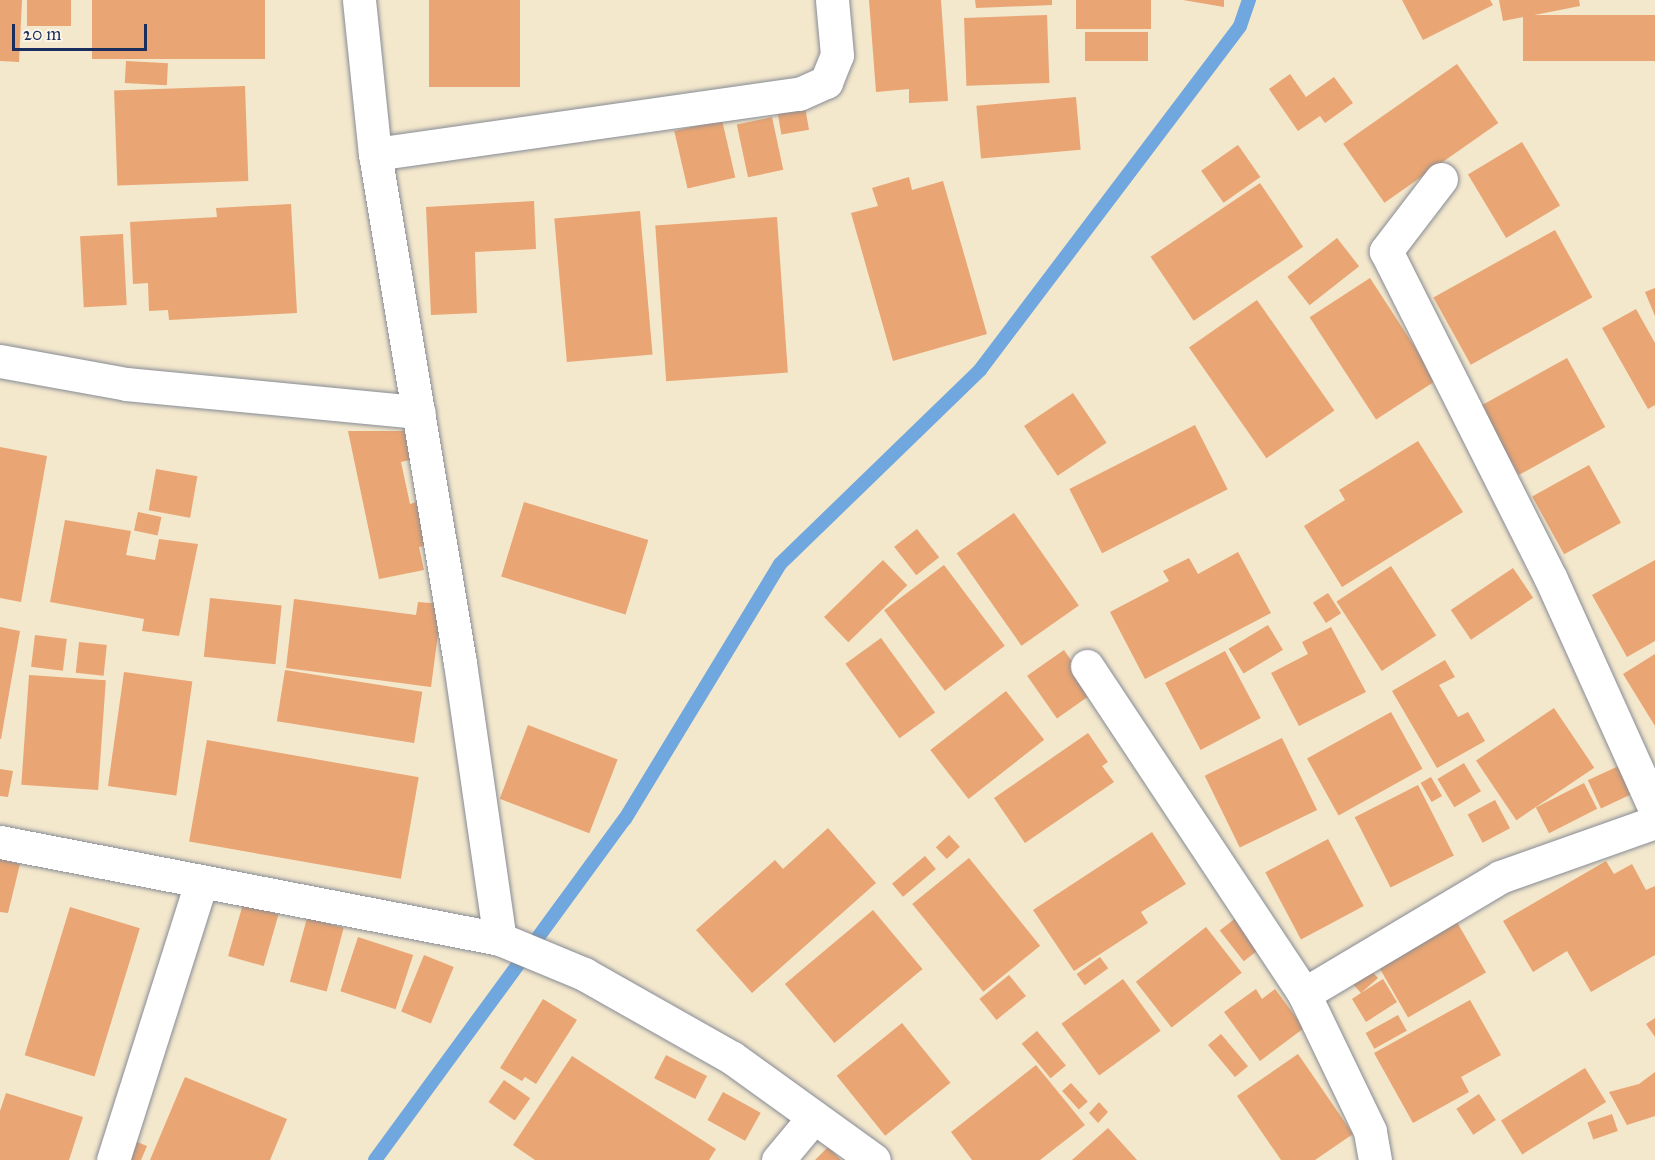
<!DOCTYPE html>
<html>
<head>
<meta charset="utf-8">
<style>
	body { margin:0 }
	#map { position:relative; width:1655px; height:1160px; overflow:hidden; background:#f3e7cc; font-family:"IM FELL Great Primer",serif }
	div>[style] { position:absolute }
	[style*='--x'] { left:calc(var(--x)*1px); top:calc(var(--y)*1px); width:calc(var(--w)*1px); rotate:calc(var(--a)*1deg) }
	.stream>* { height:14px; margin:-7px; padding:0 7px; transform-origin:7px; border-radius:7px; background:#6fa7de }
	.building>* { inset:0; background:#e9a573; transform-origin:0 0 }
	.roads { filter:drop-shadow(0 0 2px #878b95) drop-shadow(0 0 2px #878b95) }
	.street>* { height:33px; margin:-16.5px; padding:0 16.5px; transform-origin:16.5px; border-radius:16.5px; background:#fff }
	span { translate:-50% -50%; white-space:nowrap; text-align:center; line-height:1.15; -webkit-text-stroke:5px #fcf5e5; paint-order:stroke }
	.scale { position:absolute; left:12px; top:24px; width:135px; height:27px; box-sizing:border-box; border:3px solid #1b2f5e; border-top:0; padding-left:8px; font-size:18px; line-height:21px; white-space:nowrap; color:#1b2f5e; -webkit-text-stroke:4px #fcf5e5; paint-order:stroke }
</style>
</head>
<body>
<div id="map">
	<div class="stream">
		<div style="--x:375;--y:1160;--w:423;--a:-53.8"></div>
		<div style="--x:625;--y:819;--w:298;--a:-58.7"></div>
		<div style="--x:780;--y:564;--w:279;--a:-44.1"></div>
		<div style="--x:980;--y:370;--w:431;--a:-52.9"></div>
		<div style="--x:1240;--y:26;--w:28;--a:-71"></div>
	</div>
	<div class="building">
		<div style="clip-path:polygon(0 0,22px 0,19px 62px,0 61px)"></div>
		<div style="left:27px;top:0;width:44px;height:26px"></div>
		<div style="left:92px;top:0;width:173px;height:59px"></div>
		<div style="left:429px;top:0;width:91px;height:87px"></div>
		<div style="clip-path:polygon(869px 0,941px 0,948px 101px,909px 103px,909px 89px,876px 92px)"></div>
		<div style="clip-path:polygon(975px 0,1052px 0,1052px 5px,976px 8px)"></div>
		<div style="left:1076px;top:0;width:75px;height:29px"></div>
		<div style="clip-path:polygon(1183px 0,1224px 0,1224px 7px)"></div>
		<div style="clip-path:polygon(1402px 0,1490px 0,1493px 5px,1423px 40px)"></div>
		<div style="clip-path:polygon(1499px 0,1579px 0,1580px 6px,1503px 21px)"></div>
		<div style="left:1047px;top:15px;width:68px;height:83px;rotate:88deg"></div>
		<div style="left:1655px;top:15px;width:46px;height:132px;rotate:90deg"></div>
		<div style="left:1148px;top:32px;width:29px;height:63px;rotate:90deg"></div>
		<div style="left:126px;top:61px;width:42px;height:22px;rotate:3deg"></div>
		<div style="left:1457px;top:64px;width:72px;height:139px;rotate:55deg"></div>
		<div style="clip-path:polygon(1290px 74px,1306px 97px,1334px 77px,1353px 103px,1325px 123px,1320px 116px,1298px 131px,1269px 89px)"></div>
		<div style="left:245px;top:86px;width:95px;height:131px;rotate:88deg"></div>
		<div style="left:1076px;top:97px;width:53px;height:100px;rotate:85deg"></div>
		<div style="left:805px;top:107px;width:23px;height:28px;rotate:80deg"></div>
		<div style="left:772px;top:117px;width:54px;height:36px;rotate:78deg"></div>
		<div style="left:722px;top:120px;width:59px;height:49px;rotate:77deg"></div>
		<div style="left:1522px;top:142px;width:74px;height:63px;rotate:59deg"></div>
		<div style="left:1238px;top:145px;width:39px;height:45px;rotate:55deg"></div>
		<div style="clip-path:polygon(909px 177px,912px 190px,943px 181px,987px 334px,893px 361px,851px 213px,878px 206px,872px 188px)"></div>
		<div style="left:1260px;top:183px;width:77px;height:132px;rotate:56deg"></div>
		<div style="clip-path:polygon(534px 201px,536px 249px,475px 252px,477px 313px,431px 315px,426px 207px)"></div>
		<div style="clip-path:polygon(291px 204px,297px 313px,169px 320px,168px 310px,149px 311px,148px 283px,133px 284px,130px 222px,217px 217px,216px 208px)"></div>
		<div style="left:640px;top:211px;width:144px;height:86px;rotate:85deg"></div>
		<div style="left:777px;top:217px;width:156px;height:122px;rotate:86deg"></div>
		<div style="left:1555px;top:230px;width:77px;height:139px;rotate:61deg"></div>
		<div style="left:123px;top:234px;width:71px;height:43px;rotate:87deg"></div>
		<div style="left:1337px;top:238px;width:36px;height:63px;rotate:52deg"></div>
		<div style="left:1370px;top:278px;width:122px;height:72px;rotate:57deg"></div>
		<div style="clip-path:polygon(1655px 288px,1655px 316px,1645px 292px)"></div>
		<div style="left:1257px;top:300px;width:135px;height:83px;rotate:55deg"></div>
		<div style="clip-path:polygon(1636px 309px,1655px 343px,1655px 405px,1648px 409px,1602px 328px)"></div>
		<div style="left:1567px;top:358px;width:79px;height:99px;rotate:61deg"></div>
		<div style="left:1073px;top:393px;width:60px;height:59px;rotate:56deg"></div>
		<div style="left:1195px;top:425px;width:72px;height:141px;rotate:63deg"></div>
		<div style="clip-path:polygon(348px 431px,408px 431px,414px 459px,401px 462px,410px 504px,422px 500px,432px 544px,419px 547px,424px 570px,379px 579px)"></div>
		<div style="clip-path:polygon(1418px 441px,1463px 512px,1342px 587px,1304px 526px,1345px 500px,1339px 490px)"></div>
		<div style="clip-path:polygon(0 447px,47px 456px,21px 602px,0 598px)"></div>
		<div style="left:1589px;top:465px;width:66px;height:65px;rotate:61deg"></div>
		<div style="left:156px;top:469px;width:42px;height:42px;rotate:10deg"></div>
		<div style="left:524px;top:502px;width:130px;height:78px;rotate:17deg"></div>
		<div style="left:138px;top:512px;width:24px;height:19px;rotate:12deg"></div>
		<div style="left:1014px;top:513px;width:113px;height:70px;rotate:55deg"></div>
		<div style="clip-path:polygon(65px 520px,131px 531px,126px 555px,155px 560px,159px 539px,198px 544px,179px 636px,142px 631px,144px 619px,50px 602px)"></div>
		<div style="left:917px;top:529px;width:36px;height:29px;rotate:52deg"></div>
		<div style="clip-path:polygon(1238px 552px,1271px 613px,1145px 679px,1110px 612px,1169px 581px,1163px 571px,1189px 558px,1198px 574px)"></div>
		<div style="left:883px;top:560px;width:35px;height:82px;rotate:46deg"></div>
		<div style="clip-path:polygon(1655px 560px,1655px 641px,1627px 657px,1592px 595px)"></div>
		<div style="left:944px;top:565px;width:101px;height:75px;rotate:53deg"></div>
		<div style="left:1391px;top:566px;width:83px;height:65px;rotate:57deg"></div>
		<div style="left:1513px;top:568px;width:36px;height:75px;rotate:56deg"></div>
		<div style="left:1328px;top:593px;width:24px;height:18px;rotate:57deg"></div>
		<div style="left:210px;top:598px;width:72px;height:59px;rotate:6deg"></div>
		<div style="clip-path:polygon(294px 599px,416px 615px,418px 602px,442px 604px,431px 687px,286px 668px)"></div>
		<div style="left:1268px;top:625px;width:29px;height:46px;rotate:59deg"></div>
		<div style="clip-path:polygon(0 627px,20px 631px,1px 739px,0 739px)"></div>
		<div style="clip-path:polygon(1331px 627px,1366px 692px,1299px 726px,1271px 673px,1308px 654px,1302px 642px)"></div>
		<div style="left:35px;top:635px;width:32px;height:32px;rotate:7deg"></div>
		<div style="left:881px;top:638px;width:92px;height:44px;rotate:54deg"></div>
		<div style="left:79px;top:642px;width:28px;height:31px;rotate:6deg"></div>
		<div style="left:1064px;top:650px;width:52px;height:45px;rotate:55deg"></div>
		<div style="left:1225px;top:651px;width:76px;height:68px;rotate:62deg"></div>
		<div style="clip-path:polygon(1655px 654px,1655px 726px,1623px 674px)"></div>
		<div style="clip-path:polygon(1445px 660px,1455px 677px,1439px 685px,1458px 717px,1468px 712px,1485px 741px,1437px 768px,1392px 691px)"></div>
		<div style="left:285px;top:670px;width:139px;height:52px;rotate:9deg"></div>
		<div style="left:124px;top:672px;width:69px;height:115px;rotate:8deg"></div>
		<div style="left:29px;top:675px;width:77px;height:110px;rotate:4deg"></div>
		<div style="left:1006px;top:691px;width:62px;height:96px;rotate:52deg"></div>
		<div style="left:1554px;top:708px;width:72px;height:94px;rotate:56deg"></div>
		<div style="left:1391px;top:712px;width:65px;height:96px;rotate:61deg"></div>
		<div style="left:528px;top:725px;width:96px;height:79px;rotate:21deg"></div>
		<div style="clip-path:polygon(1088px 733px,1108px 762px,1102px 766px,1114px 782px,1025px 843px,994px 798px)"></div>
		<div style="left:1282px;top:738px;width:80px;height:86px;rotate:64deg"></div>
		<div style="left:207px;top:740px;width:215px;height:103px;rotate:10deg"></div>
		<div style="left:1464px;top:763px;width:33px;height:31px;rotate:59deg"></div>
		<div style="left:1625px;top:763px;width:31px;height:41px;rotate:65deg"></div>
		<div style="clip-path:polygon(0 769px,13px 771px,8px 797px,0 796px)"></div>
		<div style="left:1431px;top:777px;width:22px;height:12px;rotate:60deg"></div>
		<div style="left:1584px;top:783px;width:29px;height:54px;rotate:63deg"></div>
		<div style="left:1418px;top:785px;width:79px;height:71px;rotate:63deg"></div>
		<div style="left:1495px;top:800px;width:32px;height:31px;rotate:62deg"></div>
		<div style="clip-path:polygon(828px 828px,876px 883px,752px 993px,696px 930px,775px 860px,783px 869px)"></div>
		<div style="clip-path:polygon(1152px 832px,1186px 884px,1141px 912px,1148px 923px,1074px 971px,1033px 910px)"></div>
		<div style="left:949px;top:835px;width:16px;height:18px;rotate:47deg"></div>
		<div style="left:1328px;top:839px;width:76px;height:71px;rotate:62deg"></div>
		<div style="left:925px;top:856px;width:17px;height:43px;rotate:50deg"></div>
		<div style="left:969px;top:858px;width:113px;height:73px;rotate:51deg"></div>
		<div style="clip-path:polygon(0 859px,20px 864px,8px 913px,0 912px)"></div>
		<div style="clip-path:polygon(1606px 861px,1614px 874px,1632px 864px,1646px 890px,1655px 886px,1655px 955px,1591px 992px,1567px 951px,1533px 972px,1503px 921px)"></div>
		<div style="left:243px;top:904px;width:37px;height:54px;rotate:16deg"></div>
		<div style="left:70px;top:907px;width:73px;height:155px;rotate:17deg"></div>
		<div style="left:873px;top:910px;width:77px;height:115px;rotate:50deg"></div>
		<div style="left:1241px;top:914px;width:39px;height:27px;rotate:52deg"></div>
		<div style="left:1454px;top:917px;width:64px;height:90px;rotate:60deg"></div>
		<div style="left:307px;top:918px;width:38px;height:66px;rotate:15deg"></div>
		<div style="left:1206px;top:927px;width:58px;height:89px;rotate:52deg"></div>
		<div style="left:358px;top:937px;width:58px;height:57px;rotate:18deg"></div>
		<div style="left:424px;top:955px;width:32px;height:61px;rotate:22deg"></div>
		<div style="left:1100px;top:957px;width:14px;height:29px;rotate:54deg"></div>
		<div style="clip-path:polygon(1366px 965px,1378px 978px,1361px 993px,1383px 979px,1397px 1002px,1366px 1022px,1352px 999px,1361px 993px,1349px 980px)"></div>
		<div style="left:1009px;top:975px;width:27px;height:38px;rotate:51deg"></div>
		<div style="left:1123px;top:979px;width:64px;height:76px;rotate:54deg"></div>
		<div style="clip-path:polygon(1256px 989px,1262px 999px,1275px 989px,1304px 1028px,1260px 1061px,1224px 1012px)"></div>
		<div style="clip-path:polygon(543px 999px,577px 1020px,536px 1084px,525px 1077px,522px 1081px,500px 1068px)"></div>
		<div style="clip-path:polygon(1470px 1000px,1501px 1055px,1461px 1077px,1469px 1092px,1413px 1123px,1374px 1053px)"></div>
		<div style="left:1398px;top:1015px;width:18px;height:37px;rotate:61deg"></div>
		<div style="clip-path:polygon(1655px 1018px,1655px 1037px,1646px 1024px)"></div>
		<div style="left:902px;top:1023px;width:77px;height:84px;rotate:51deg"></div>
		<div style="left:1037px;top:1031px;width:45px;height:20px;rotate:50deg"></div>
		<div style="left:1221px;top:1034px;width:42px;height:17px;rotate:50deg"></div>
		<div style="clip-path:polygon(1298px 1054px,1353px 1134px,1315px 1160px,1281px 1160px,1237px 1096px)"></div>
		<div style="left:666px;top:1055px;width:46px;height:26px;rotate:27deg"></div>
		<div style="clip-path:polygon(572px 1056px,716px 1149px,709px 1160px,535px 1160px,513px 1145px)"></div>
		<div style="clip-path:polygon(1036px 1065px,1085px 1125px,1040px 1160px,972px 1160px,951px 1132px)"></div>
		<div style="left:1585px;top:1068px;width:40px;height:99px;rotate:58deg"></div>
		<div style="clip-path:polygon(1655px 1072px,1655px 1116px,1627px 1125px,1609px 1092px,1639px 1084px)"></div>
		<div style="clip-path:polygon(185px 1077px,287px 1119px,270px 1160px,150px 1160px)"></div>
		<div style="left:504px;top:1080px;width:32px;height:27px;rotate:35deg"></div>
		<div style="left:1071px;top:1083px;width:25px;height:12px;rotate:48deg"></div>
		<div style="left:723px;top:1092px;width:43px;height:32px;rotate:29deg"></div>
		<div style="clip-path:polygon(6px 1093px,83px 1117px,69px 1160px,0 1160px,0 1111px)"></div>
		<div style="left:1479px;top:1094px;width:31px;height:27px;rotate:57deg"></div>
		<div style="clip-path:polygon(1099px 1102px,1108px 1112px,1098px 1123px,1089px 1113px)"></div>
		<div style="left:1612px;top:1114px;width:18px;height:26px;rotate:71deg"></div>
		<div style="clip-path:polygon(1108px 1128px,1137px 1160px,1072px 1160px)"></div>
		<div style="clip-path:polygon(130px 1139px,147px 1146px,141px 1160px,122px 1160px)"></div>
		<div style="clip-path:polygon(828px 1147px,841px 1160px,815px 1160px)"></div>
	</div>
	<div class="roads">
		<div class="street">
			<div style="--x:359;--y:0;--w:155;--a:84.1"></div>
			<div style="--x:375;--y:154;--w:516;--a:80.52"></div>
			<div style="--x:460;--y:663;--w:279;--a:81.8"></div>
			<div style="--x:375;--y:154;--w:428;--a:-8.1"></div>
			<div style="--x:799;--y:94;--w:30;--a:-24"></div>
			<div style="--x:826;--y:82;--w:29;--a:-68"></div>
			<div style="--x:837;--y:55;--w:55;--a:-95.2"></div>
			<div style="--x:1441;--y:179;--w:91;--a:127.4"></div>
			<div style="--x:1386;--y:251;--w:367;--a:63.3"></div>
			<div style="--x:1551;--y:579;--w:252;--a:65.7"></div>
			<div style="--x:0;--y:361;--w:128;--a:10.3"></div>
			<div style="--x:126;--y:384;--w:294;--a:5.5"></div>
			<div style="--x:1087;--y:666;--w:393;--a:56.5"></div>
			<div style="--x:0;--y:842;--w:509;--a:10.98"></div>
			<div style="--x:500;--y:939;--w:91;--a:22.6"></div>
			<div style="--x:584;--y:974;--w:169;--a:29.5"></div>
			<div style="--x:731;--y:1057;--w:176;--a:35.8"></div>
			<div style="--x:113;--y:1160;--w:291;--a:-72.4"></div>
			<div style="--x:778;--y:1160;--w:56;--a:-50.1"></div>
			<div style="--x:1375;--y:1160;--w:29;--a:-100"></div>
			<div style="--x:1370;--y:1131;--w:152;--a:-115.7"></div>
			<div style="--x:1304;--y:994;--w:228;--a:-30.8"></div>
			<div style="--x:1500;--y:877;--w:164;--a:-19.5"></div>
		</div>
	</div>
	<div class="scale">20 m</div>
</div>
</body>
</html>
